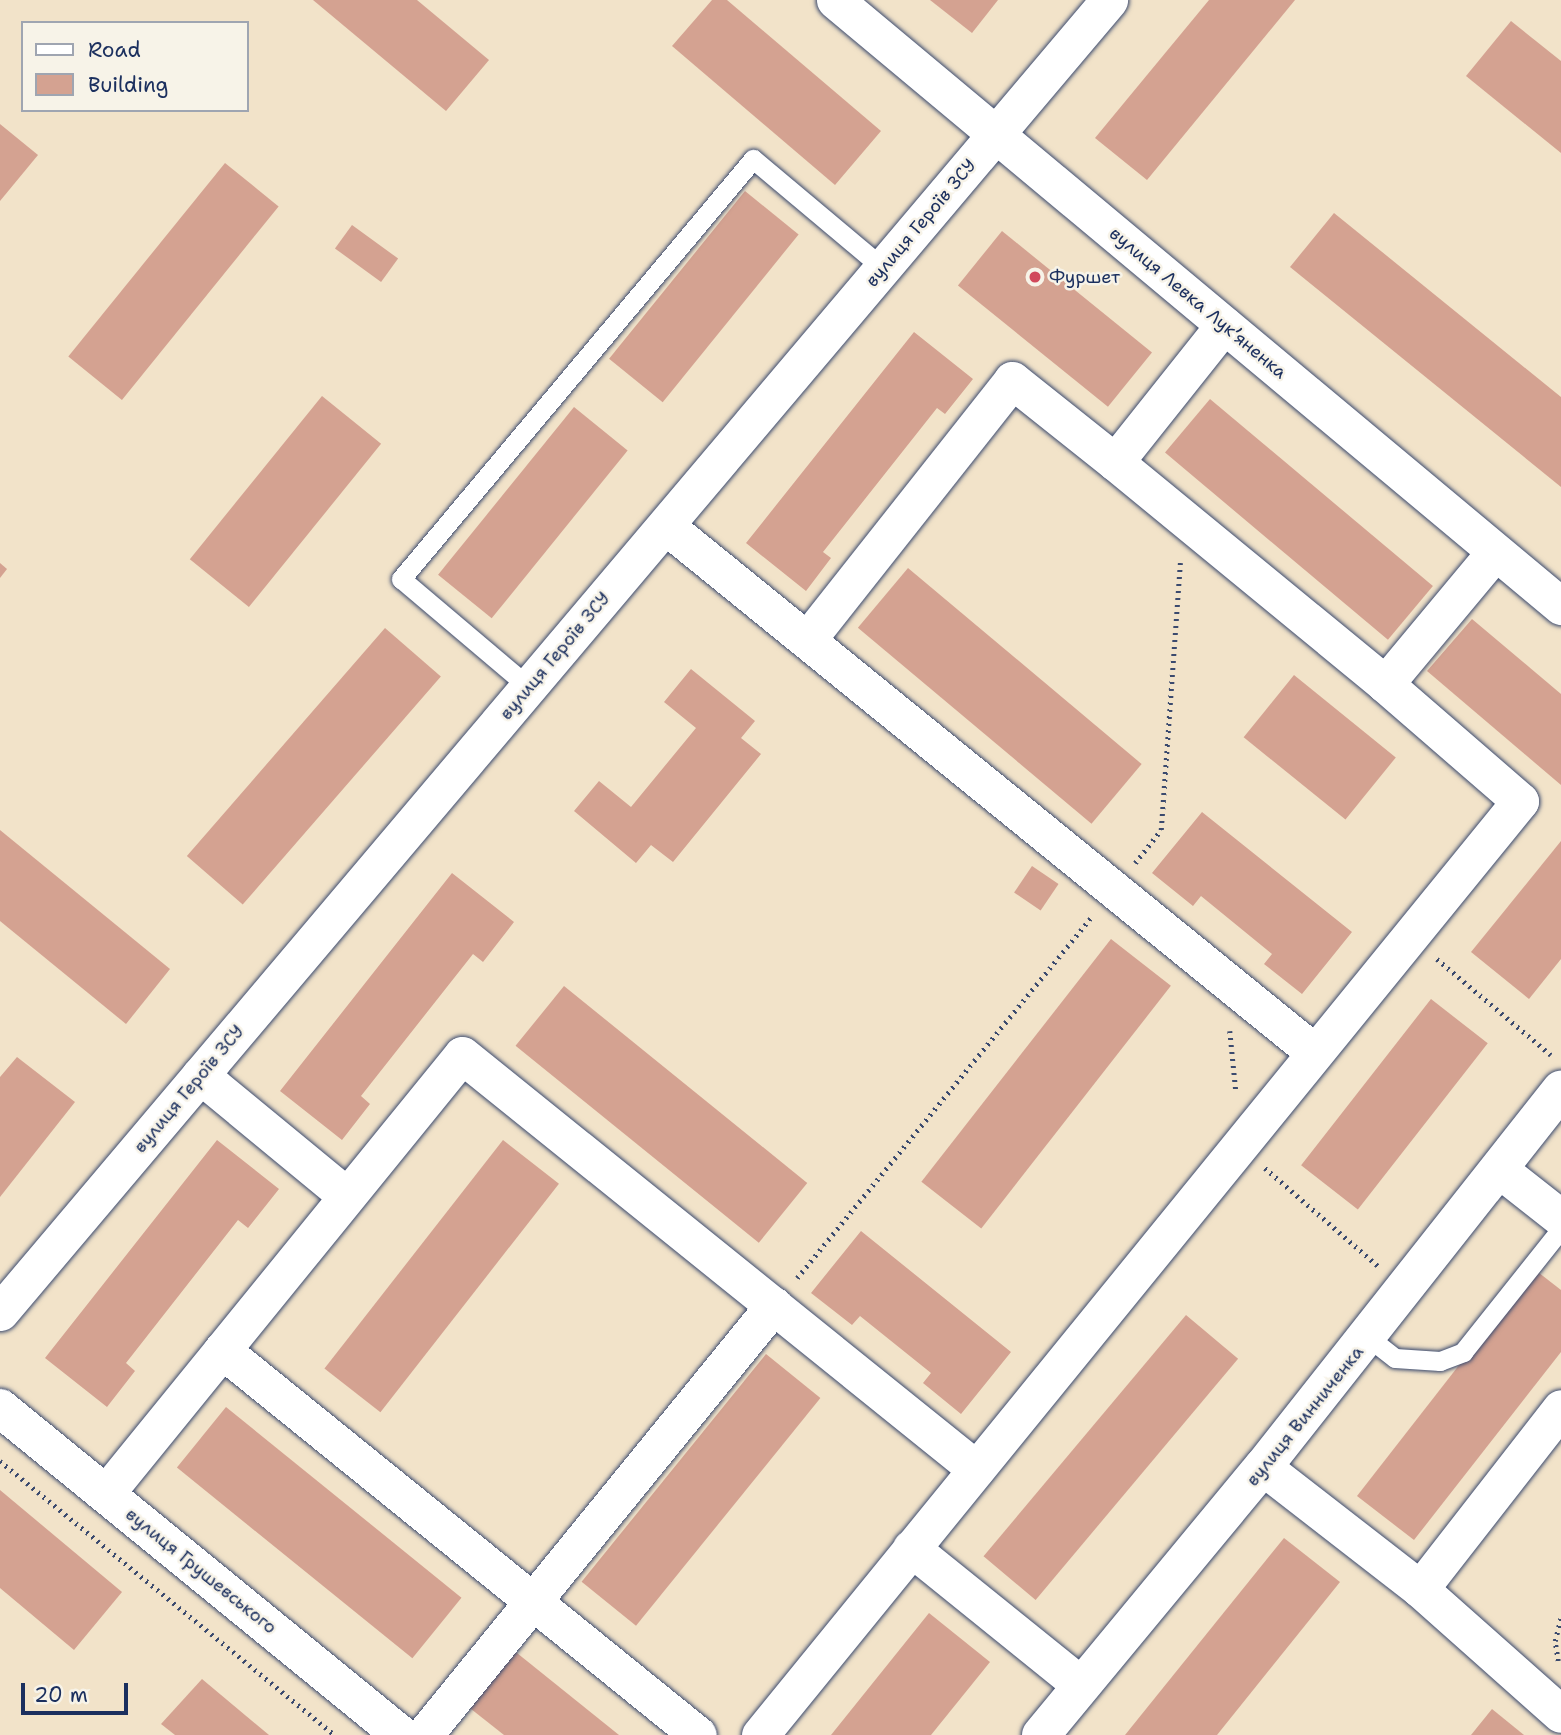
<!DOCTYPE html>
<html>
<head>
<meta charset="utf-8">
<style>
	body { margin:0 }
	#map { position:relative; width:1561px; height:1735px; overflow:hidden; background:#f2e3c9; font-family:"Shantell Sans",sans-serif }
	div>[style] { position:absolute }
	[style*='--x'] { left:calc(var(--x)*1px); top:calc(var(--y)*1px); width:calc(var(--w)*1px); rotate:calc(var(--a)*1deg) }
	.building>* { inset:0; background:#d4a291; transform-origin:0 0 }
	.path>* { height:4.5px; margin-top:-2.25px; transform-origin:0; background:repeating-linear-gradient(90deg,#3b4a6e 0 2px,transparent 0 7px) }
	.roads { filter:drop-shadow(0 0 2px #3b4a6e) drop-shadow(0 0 2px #3b4a6e) }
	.lane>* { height:19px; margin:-9.5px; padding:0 9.5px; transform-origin:9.5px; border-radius:9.5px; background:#fff }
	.street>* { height:37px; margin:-18.5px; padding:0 18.5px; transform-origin:18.5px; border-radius:18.5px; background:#fff }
	.secondary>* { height:38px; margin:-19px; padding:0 19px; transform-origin:19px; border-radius:19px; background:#fff }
	.dots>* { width:19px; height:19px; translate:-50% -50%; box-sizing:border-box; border:4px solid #f7f3e8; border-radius:50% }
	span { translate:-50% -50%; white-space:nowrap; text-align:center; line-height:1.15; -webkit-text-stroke:5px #f7f3e8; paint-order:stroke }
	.street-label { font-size:18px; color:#1b2f5e }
	.poi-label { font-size:18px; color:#1b2f5e }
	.left { translate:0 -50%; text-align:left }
	.legend { position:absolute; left:21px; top:21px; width:228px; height:91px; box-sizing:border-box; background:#f7f3e8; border:2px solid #9fa5b1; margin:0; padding:9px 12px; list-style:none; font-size:21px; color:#1b2f5e }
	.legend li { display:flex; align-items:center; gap:14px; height:35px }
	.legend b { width:35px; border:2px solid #9fa5b1 }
	.scale { position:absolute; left:21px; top:1683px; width:107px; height:32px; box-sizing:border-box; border:4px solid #1b2f5e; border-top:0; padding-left:9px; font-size:21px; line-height:24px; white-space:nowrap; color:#1b2f5e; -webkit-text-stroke:5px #f7f3e8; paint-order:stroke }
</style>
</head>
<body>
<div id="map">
	<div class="building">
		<div style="clip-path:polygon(313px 0,417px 0,489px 60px,446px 111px)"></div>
		<div style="clip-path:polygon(712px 0,727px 0,881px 131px,835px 185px,672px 46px)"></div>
		<div style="clip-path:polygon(930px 0,998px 0,972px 33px)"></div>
		<div style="clip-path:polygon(1209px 0,1295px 0,1147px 180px,1095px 138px)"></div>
		<div style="clip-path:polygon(1511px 21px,1561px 61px,1561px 153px,1466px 76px)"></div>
		<div style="clip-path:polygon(0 124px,38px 155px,0 201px)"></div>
		<div style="left:225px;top:163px;width:69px;height:249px;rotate:39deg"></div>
		<div style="left:745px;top:191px;width:69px;height:216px;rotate:39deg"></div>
		<div style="clip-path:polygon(1334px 213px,1561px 397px,1561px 487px,1290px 267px)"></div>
		<div style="left:352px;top:225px;width:57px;height:29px;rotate:36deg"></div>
		<div style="left:1002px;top:231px;width:193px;height:70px;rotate:39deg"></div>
		<div style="clip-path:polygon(914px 332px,973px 379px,945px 414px,937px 408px,823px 552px,831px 558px,806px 591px,746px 543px)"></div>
		<div style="left:322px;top:396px;width:76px;height:210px;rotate:39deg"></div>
		<div style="left:1210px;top:399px;width:291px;height:70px;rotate:40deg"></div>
		<div style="left:574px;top:407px;width:69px;height:216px;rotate:39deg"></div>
		<div style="clip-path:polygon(0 563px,7px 569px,0 578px)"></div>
		<div style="left:908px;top:568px;width:305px;height:78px;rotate:40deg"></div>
		<div style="clip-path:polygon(1472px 619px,1561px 694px,1561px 785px,1427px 671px)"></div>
		<div style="left:385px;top:628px;width:74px;height:302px;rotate:41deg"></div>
		<div style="clip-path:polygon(691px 669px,755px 721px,741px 738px,761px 754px,673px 862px,651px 845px,636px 863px,574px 811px,599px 781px,631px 807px,696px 728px,664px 702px)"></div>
		<div style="left:1294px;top:675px;width:131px;height:80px;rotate:39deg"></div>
		<div style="clip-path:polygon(1202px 812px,1352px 932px,1302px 994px,1264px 964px,1272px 954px,1201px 896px,1193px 906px,1152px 873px)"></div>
		<div style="clip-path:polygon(0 830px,170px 969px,126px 1024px,0 921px)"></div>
		<div style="clip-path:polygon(1561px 841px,1561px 959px,1529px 999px,1471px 952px)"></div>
		<div style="left:1032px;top:866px;width:32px;height:32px;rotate:34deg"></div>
		<div style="clip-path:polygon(452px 873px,514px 922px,483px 962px,473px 954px,361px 1096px,370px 1104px,342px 1140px,280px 1091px)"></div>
		<div style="left:1111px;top:939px;width:76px;height:308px;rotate:38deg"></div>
		<div style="left:564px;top:986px;width:313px;height:77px;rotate:39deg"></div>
		<div style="left:1431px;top:999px;width:72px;height:211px;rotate:38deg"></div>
		<div style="clip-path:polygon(17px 1057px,75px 1102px,0 1197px,0 1077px)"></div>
		<div style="clip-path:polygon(217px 1140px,279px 1189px,248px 1228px,238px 1220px,126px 1363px,135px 1371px,107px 1407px,45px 1358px)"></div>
		<div style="left:503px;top:1140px;width:71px;height:290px;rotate:38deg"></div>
		<div style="clip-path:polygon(861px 1231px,1011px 1352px,961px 1414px,923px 1383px,931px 1373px,860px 1316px,852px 1325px,811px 1293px)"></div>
		<div style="clip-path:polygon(1534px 1269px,1561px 1290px,1561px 1352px,1414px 1540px,1357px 1496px)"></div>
		<div style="left:1186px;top:1315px;width:68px;height:315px;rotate:40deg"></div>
		<div style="left:766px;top:1354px;width:70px;height:293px;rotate:39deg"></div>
		<div style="left:226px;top:1407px;width:303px;height:78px;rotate:39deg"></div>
		<div style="clip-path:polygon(0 1490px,122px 1592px,74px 1650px,0 1588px)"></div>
		<div style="clip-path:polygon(1284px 1538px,1340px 1582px,1217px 1735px,1125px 1735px)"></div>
		<div style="clip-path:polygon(929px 1613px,990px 1662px,931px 1735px,831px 1735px)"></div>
		<div style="clip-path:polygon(512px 1649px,619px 1735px,504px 1735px,466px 1705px)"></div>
		<div style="clip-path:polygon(202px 1679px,269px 1735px,175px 1735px,161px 1724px)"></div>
		<div style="clip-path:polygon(1492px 1709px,1524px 1735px,1471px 1735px)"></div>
	</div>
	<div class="path">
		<div style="--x:1135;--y:863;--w:42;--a:-51.8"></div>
		<div style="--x:1161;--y:830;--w:268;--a:-85.9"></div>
		<div style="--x:1437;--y:959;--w:149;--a:40.1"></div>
		<div style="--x:1230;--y:1031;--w:60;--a:84.3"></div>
		<div style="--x:1265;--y:1168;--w:150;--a:40.9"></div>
		<div style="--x:797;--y:1278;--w:467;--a:-50.8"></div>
		<div style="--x:0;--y:1461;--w:433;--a:39.3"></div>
		<div style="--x:1558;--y:1661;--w:20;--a:-99"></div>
		<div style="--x:1555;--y:1641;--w:25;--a:-76"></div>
	</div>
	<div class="roads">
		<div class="lane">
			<div style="--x:529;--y:687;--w:167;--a:-139.8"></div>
			<div style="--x:401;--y:579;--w:548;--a:-50.03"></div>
			<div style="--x:753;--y:159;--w:170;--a:40"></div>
			<div style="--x:1368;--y:1337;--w:34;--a:38"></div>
			<div style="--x:1395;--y:1358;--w:45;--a:3.8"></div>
			<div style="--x:1440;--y:1361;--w:25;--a:-21"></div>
			<div style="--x:1463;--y:1352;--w:157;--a:-51.5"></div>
		</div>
		<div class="street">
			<div style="--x:835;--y:0;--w:946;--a:39.85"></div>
			<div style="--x:1115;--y:462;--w:350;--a:39.4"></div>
			<div style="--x:666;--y:526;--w:835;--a:39.07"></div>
			<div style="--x:807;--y:640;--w:331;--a:-51.7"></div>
			<div style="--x:1012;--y:380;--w:132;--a:38.5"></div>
			<div style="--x:1115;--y:462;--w:175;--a:-51.5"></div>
			<div style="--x:200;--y:1075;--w:190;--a:39.5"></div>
			<div style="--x:1500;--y:1170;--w:78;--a:38.2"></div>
			<div style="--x:0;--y:1312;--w:1718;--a:-49.79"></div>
			<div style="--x:222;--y:1350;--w:612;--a:38.97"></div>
			<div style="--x:1263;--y:1467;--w:199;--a:37.8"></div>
			<div style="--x:1420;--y:1589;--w:188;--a:41.6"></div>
			<div style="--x:106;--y:1493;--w:564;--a:-50.9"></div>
			<div style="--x:462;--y:1055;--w:660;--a:38.85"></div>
			<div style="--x:911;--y:1548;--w:218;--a:38.9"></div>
			<div style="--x:1420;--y:1589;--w:229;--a:-52.1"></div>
			<div style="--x:424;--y:1735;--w:554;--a:-50.86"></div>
			<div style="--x:760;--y:1735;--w:1204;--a:-50.86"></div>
			<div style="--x:1520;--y:801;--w:179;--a:-139.1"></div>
			<div style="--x:1385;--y:684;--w:172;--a:-50.2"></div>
		</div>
		<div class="secondary">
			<div style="--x:0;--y:1408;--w:517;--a:39.2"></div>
			<div style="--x:1041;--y:1735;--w:348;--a:-50.4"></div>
			<div style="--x:1263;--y:1467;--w:481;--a:-51.7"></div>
		</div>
	</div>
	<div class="dots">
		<div style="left:1035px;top:277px;background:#d1495b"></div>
	</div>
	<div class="street-label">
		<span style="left:921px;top:223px;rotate:-50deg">вулиця Героїв ЗСУ</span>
		<span style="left:1198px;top:303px;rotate:40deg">вулиця Левка Лукʼяненка</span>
		<span style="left:555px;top:656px;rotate:-50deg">вулиця Героїв ЗСУ</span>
		<span style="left:189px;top:1089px;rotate:-50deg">вулиця Героїв ЗСУ</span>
		<span style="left:1305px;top:1416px;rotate:-51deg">вулиця Винниченка</span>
		<span style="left:201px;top:1571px;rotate:39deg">вулиця Грушевського</span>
	</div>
	<div class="poi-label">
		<span class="left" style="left:1049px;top:277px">Фуршет</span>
	</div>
	<ul class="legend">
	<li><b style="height:9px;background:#fff"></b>Road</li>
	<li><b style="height:19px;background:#d4a291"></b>Building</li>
	</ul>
	<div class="scale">20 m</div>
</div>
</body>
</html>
